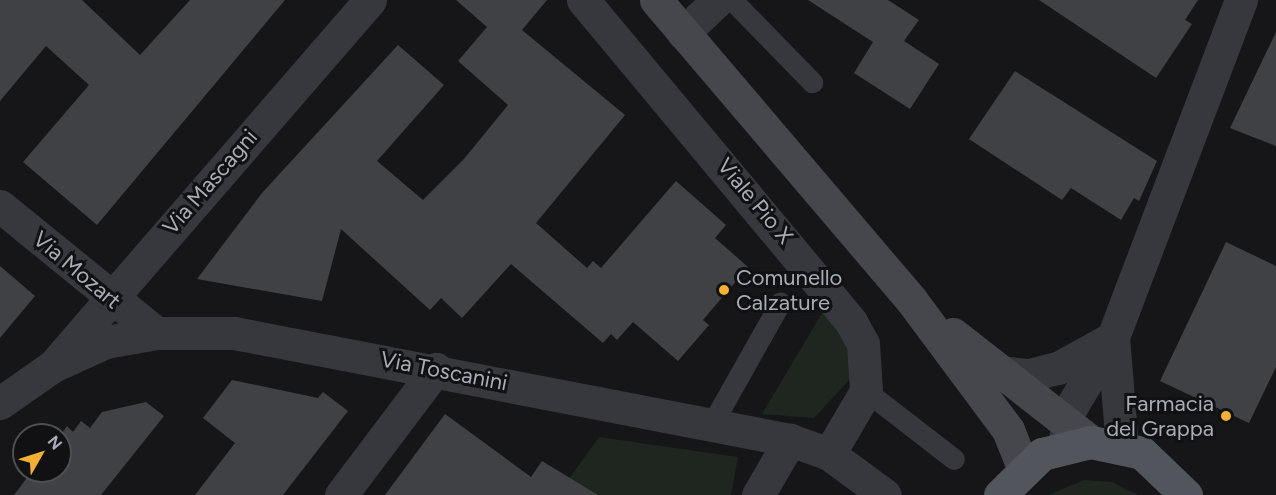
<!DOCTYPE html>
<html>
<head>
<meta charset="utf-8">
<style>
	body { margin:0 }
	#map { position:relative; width:1276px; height:495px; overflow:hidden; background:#161618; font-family:Figtree,sans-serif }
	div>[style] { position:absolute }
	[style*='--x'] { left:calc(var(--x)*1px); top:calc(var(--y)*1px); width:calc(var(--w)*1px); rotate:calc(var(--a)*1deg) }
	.green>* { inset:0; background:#1e261f }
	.building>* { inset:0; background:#404145 }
	.service>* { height:21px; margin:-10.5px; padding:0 10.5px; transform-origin:10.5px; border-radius:10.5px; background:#37383d }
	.minor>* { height:33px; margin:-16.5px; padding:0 16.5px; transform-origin:16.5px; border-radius:16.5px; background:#37383d }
	.tertiary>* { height:33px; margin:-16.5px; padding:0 16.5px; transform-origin:16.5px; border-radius:16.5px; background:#37383d }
	.secondary>* { height:33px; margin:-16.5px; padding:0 16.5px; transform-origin:16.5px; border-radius:16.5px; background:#45474d }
	.primary>* { height:33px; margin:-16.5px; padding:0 16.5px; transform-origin:16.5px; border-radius:16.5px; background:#53555c }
	.dots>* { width:16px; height:16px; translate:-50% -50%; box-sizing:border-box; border:3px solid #111113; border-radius:50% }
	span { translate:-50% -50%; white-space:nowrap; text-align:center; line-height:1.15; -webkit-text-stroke:6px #111113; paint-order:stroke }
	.street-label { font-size:22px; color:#a8adb8 }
	.poi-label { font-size:22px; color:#a8adb8 }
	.left { translate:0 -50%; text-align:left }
	.right { translate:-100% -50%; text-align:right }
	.north { position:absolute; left:12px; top:423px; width:60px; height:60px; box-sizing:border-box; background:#111113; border:2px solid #4d4f55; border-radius:50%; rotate:51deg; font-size:16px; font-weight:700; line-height:24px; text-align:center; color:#a8adb8 }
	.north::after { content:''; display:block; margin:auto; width:21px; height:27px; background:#f2b134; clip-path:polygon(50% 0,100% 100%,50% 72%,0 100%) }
</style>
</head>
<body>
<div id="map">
	<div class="green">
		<div style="clip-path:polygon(824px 310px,847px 346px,851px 378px,814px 418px,762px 414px)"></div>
		<div style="clip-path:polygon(599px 437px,738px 457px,731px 495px,557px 495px)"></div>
		<div style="clip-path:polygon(1084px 480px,1112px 482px,1138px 495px,1048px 495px)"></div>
	</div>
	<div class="building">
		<div style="clip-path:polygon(0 0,82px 0,140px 55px,190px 0,285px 0,97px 225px,23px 162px,89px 85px,46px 46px,0 101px)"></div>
		<div style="clip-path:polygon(456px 0,547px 0,522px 30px,625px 115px,536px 223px,587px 268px,593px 261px,601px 268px,676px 181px,726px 225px,715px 238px,748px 267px,703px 320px,709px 325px,678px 361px,633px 322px,617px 340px,611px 334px,603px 343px,511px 264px,462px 318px,441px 298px,430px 310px,341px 229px,322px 301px,197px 279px,262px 193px,398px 45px,444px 85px,377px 161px,423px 200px,464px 159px,508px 105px,458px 61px,487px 27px)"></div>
		<div style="clip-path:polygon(808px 0,888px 0,919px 20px,904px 41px,939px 64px,910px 109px,854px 73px,873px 42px)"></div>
		<div style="clip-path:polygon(1039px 0,1198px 0,1185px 20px,1192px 24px,1156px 78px)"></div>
		<div style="clip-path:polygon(1276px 32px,1276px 146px,1230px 128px)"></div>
		<div style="clip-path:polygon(1015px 71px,1157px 161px,1139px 201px,1134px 198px,1121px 220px,1071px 188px,1062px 200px,969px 139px)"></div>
		<div style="clip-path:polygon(1226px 242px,1276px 266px,1276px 367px,1249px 423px,1160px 381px)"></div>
		<div style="clip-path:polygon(0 266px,35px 296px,0 338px)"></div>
		<div style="clip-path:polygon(232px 380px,318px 398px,323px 392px,348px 411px,283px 495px,195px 495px,235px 443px,203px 418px)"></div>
		<div style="clip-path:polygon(146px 402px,164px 416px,101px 495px,14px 495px,32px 471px,60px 471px,60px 436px,67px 426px,73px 432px,81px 421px,90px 428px,102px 412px)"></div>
		<div style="clip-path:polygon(445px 414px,531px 477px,542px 461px,598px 495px,385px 495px)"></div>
	</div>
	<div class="service">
		<div style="--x:732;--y:0;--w:115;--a:45.7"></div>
		<div style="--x:866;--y:391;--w:111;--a:37.7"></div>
		<div style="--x:713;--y:422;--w:137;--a:-60.6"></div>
	</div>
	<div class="minor">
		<div style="--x:583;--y:0;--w:419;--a:50.2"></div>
		<div style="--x:851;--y:322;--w:25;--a:61"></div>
		<div style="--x:863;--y:344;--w:47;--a:86.3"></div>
		<div style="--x:866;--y:391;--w:73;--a:120.4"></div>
		<div style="--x:683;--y:33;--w:48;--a:-43.3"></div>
		<div style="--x:0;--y:206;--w:201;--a:39.1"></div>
		<div style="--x:1113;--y:337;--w:109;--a:85.3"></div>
		<div style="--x:53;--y:366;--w:484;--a:-49.1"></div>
		<div style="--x:999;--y:372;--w:30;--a:6"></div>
		<div style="--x:1029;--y:375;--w:30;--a:-14"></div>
		<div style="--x:1058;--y:368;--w:58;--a:-28.8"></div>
		<div style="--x:1064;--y:446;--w:37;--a:-81"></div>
		<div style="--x:1070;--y:409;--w:84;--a:-59.2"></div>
		<div style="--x:1113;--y:337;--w:360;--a:-69.2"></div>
		<div style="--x:341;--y:495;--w:158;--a:-53"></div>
		<div style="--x:758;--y:495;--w:64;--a:-59.8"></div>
	</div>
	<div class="tertiary">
		<div style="--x:0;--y:403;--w:65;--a:-34.9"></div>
		<div style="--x:53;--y:366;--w:58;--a:-24.4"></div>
		<div style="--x:106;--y:342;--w:51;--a:-10.2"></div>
		<div style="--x:156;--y:333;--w:78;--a:0"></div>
		<div style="--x:234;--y:333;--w:566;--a:10.89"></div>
		<div style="--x:790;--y:440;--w:41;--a:19.7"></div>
		<div style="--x:829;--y:454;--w:69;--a:36.2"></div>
	</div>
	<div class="secondary">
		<div style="--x:656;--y:0;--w:395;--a:49.6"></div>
		<div style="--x:912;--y:301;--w:161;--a:53.3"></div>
		<div style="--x:1008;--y:430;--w:40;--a:68"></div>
		<div style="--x:953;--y:334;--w:175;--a:38"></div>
	</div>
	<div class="primary">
		<div style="--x:1000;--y:495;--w:59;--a:-44.3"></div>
		<div style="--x:1042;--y:454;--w:50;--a:-13.8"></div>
		<div style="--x:1091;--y:442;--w:52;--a:12.2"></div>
		<div style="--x:1142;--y:453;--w:61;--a:43.7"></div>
	</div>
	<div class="dots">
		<div style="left:724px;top:290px;background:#f2b134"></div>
		<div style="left:1226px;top:416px;background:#f2b134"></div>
	</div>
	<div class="street-label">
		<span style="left:210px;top:182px;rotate:-49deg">Via Mascagni</span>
		<span style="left:755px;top:201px;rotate:50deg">Viale Pio X</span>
		<span style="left:77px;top:270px;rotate:40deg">Via Mozart</span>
		<span style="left:444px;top:371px;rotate:11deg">Via Toscanini</span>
	</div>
	<div class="poi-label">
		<span class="left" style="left:736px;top:290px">Comunello<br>Calzature</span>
		<span class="right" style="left:1214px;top:416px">Farmacia<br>del Grappa</span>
	</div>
	<div class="north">N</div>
</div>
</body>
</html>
